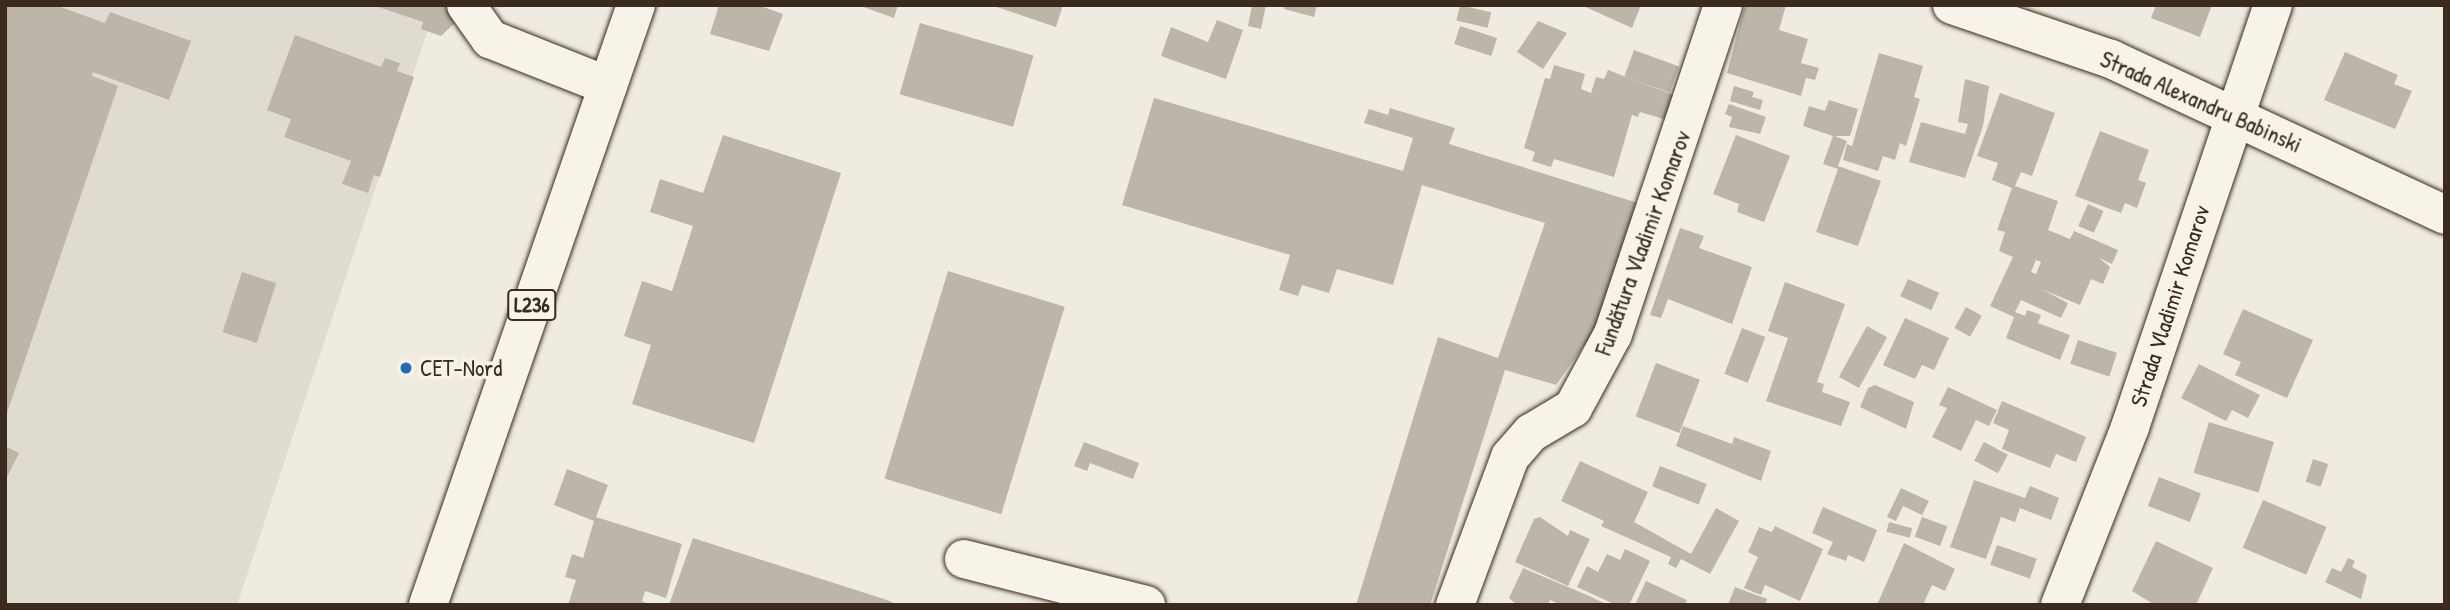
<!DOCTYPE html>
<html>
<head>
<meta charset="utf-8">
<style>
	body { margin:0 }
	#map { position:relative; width:2450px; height:610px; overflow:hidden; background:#efebe0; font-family:"Patrick Hand",sans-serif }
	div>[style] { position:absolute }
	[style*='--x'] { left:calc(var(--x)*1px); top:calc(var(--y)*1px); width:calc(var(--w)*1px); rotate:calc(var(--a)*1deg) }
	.built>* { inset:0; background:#e0dbd0 }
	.building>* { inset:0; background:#bdb5aa; transform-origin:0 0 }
	.roads { filter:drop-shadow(0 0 2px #3b2a1e) drop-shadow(0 0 2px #3b2a1e) }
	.minor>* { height:38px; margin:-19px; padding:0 19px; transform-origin:19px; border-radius:19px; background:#f7f3e8 }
	.major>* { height:38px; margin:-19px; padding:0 19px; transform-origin:19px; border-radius:19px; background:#f7f3e8 }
	.dots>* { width:19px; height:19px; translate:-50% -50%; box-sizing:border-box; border:4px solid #f7f3e8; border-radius:50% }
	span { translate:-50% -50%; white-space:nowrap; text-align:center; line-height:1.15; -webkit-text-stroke:7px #f7f3e8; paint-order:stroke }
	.shield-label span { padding:2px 5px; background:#f7f3e8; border:2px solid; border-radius:5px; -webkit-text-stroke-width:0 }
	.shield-label { font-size:21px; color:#3b2a1e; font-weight:700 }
	.street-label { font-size:23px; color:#3b2a1e }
	.poi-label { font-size:23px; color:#3b2a1e }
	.left { translate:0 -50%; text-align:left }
	.frame { position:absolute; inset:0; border:7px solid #3b2a1e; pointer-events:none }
</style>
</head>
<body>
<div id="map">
	<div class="built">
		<div style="clip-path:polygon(5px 5px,436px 5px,237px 605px,5px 605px)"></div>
	</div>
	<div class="building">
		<div style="clip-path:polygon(5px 5px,55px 5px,105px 23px,110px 12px,191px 41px,169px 100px,93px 72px,92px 76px,118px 86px,6px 416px)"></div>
		<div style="clip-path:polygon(372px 5px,464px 5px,460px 18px,441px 36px,421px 29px,423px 22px)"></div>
		<div style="clip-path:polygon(719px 5px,758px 5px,783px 14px,769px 51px,710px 34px)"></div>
		<div style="clip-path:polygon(858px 5px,898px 5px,894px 18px)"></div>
		<div style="clip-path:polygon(991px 5px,1063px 5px,1056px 27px)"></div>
		<div style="clip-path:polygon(1252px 5px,1266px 5px,1261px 29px,1248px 26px)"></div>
		<div style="clip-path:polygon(1285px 5px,1317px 5px,1314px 17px,1284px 9px)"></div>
		<div style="left:1460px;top:5px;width:32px;height:16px;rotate:13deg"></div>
		<div style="clip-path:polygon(1581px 5px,1641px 5px,1632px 28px)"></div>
		<div style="clip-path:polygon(1745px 5px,1786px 5px,1779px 30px,1808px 39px,1801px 63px,1819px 68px,1815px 80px,1806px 78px,1801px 96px,1727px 73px)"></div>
		<div style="clip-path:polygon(2156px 5px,2212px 5px,2200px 37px,2151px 18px)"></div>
		<div style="clip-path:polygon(1217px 20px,1243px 30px,1226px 79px,1161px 56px,1171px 27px,1208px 42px)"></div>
		<div style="clip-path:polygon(1538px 21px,1567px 33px,1543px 69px,1517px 52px)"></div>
		<div style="left:920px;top:23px;width:118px;height:74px;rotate:16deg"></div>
		<div style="left:1460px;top:26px;width:39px;height:19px;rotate:18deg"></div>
		<div style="clip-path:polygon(295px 35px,381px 67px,385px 58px,400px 63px,397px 71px,414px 77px,380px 177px,374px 175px,368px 193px,342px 184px,351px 161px,284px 137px,291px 119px,267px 110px)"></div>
		<div style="left:1634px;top:50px;width:48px;height:28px;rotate:20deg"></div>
		<div style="clip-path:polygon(2345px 52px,2398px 75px,2394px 84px,2412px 91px,2395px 129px,2324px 100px)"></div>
		<div style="clip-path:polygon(1879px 53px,1923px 66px,1914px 97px,1920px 99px,1906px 146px,1900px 143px,1895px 160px,1883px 156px,1878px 171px,1843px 160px,1847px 144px,1852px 146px)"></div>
		<div style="clip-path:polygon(1554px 65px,1585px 74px,1581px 89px,1591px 93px,1596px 77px,1604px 79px,1608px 70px,1674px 95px,1667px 120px,1640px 112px,1638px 117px,1632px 115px,1614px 177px,1554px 159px,1551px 167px,1532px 161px,1535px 152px,1524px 148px,1545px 78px,1550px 79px)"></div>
		<div style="clip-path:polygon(1965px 79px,1989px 86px,1983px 126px,1965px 178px,1909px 162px,1921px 122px,1965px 134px,1968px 124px,1958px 122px)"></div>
		<div style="clip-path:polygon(1734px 86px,1754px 92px,1752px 97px,1763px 100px,1760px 110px,1730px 101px)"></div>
		<div style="clip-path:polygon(evenodd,2000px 93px,2055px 113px,2032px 176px,2021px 172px,2015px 186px,2058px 201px,2048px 230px,2070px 239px,2074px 231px,2118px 250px,2112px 264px,2099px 258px,2110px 267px,2103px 284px,2091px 279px,2080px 305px,2041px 289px,2068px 303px,2061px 318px,2021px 300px,2015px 312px,2025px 316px,2027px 310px,2041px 315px,2038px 323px,2070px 335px,2060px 360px,2006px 338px,2014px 317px,1990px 306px,2013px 257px,1999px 251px,2005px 232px,1997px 230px,2012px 188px,1992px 180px,1998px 163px,1977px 156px,2000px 93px,2036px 260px,2041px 262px,2036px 274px,2031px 272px,2036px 260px)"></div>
		<div style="clip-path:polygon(1154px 98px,1403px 171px,1413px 138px,1364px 123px,1369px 109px,1388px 115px,1390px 108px,1455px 128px,1449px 144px,1641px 204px,1597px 327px,1556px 385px,1505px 370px,1430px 605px,1356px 605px,1438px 337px,1498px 358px,1545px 223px,1422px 185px,1393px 285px,1337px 269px,1329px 293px,1302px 285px,1298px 296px,1279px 290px,1290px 255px,1122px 205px)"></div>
		<div style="clip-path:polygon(1829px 100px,1858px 109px,1850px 136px,1835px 136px,1847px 141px,1838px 166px,1881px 181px,1858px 246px,1816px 232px,1838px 169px,1823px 164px,1833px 136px,1803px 126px,1809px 106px,1825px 111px)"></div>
		<div style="clip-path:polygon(1729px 104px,1766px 117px,1760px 134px,1729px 127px,1732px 117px,1725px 114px)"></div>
		<div style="clip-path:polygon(2100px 131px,2149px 150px,2138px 180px,2146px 183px,2137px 208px,2125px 203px,2121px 213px,2075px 196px)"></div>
		<div style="clip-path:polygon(723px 135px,841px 173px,754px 443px,632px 404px,651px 345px,624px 336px,642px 281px,672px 291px,693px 226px,650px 212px,660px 179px,703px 193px)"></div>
		<div style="clip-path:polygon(1736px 135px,1790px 156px,1764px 222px,1737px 212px,1739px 204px,1713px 194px)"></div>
		<div style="left:2088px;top:204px;width:17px;height:24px;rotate:24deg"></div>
		<div style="clip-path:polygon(1680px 228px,1704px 236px,1699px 248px,1752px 267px,1732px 324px,1668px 299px,1661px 318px,1650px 315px)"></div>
		<div style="left:948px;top:271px;width:122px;height:217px;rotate:17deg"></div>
		<div style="left:242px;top:272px;width:36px;height:63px;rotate:18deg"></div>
		<div style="left:1908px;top:279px;width:34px;height:19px;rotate:24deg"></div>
		<div style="clip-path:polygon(1785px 282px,1845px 304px,1817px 382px,1824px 384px,1822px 392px,1850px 402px,1841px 426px,1766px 401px,1788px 338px,1768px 331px)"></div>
		<div style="left:1966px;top:307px;width:18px;height:24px;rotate:29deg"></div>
		<div style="clip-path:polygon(2243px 309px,2313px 340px,2287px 398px,2235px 375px,2241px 362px,2223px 354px)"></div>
		<div style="clip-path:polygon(1905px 318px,1949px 338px,1934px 370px,1922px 365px,1915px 379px,1883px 365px)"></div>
		<div style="left:1867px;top:326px;width:23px;height:58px;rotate:29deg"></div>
		<div style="left:1742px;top:328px;width:25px;height:49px;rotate:21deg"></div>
		<div style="left:2078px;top:340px;width:41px;height:25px;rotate:18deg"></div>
		<div style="left:1656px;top:363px;width:47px;height:57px;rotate:21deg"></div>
		<div style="clip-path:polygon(2199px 364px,2260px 395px,2248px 418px,2232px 410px,2226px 421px,2181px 398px)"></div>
		<div style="clip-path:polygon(1875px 385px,1914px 402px,1906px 429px,1860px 407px,1868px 388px)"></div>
		<div style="clip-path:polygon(1948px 387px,1997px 410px,1989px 426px,1976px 420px,1961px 451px,1932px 437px,1947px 408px,1939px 405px)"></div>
		<div style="clip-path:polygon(2002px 401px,2086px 437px,2076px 462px,2056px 454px,2050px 468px,2002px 449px,2009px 430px,1993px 423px)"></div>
		<div style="left:2209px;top:422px;width:68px;height:53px;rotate:17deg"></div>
		<div style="clip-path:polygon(1683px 426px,1732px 444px,1734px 437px,1771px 451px,1761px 481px,1676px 446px)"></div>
		<div style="clip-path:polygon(1084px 442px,1139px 463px,1133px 479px,1090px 463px,1087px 471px,1074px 466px)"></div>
		<div style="left:1984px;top:442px;width:27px;height:21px;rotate:28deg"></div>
		<div style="clip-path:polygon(5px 446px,19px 453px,5px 481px)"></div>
		<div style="left:2313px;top:459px;width:16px;height:24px;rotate:18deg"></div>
		<div style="clip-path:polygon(1580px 461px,1648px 492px,1634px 522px,1691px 554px,1716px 508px,1739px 521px,1710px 574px,1681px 559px,1676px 568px,1668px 564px,1671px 557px,1601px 526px,1604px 521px,1561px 501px)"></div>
		<div style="left:1660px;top:466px;width:50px;height:22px;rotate:21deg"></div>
		<div style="clip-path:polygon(567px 469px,608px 485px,596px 517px,682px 544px,666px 598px,645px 591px,642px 601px,651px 605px,568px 605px,576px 580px,565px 577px,572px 554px,583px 558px,594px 521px,554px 505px)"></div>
		<div style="left:2159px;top:477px;width:45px;height:31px;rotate:21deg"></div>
		<div style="clip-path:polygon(1974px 480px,2025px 498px,2030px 486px,2059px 498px,2051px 520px,2020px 508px,2015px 522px,2001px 517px,1986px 559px,1950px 547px)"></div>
		<div style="clip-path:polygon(1901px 488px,1929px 501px,1922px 515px,1903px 506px,1896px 521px,1887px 517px)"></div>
		<div style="left:2263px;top:500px;width:69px;height:52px;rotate:23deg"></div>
		<div style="clip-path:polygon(1823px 507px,1877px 530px,1864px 562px,1848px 555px,1846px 561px,1827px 554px,1833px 542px,1812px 533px)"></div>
		<div style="clip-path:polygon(1540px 517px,1568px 536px,1570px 530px,1590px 539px,1568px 586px,1515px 562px,1534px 519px)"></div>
		<div style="left:1922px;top:517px;width:27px;height:21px;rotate:20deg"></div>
		<div style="left:1889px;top:522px;width:24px;height:10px;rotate:15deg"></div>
		<div style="clip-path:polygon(1775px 526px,1823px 549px,1800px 601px,1765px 585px,1761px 595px,1744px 588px,1758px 557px,1748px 552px,1759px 527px,1772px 532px)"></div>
		<div style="clip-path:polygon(693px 538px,887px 600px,899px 605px,669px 605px)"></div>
		<div style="clip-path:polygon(2156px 541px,2213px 568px,2196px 605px,2155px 605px,2132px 591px)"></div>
		<div style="clip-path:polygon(1904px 543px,1955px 569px,1945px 591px,1932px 585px,1923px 605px,1877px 605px)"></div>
		<div style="left:1997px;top:545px;width:42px;height:21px;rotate:19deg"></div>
		<div style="clip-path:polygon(1625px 549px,1650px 561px,1629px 605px,1616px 605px,1577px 587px,1587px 566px,1598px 572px,1607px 554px,1620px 560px)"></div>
		<div style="clip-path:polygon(2348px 558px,2355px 561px,2352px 567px,2367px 575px,2361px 599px,2325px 582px,2332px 568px,2341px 572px)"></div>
		<div style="clip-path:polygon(1523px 568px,1587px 595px,1608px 605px,1561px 605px,1550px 600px,1548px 605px,1517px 605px,1509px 598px)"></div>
		<div style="clip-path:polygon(1646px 581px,1687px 600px,1685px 605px,1635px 605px)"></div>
		<div style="clip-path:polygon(1735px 587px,1767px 599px,1765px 605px,1728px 605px)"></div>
	</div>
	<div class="roads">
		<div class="minor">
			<div style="--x:466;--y:5;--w:42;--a:54.8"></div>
			<div style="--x:490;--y:39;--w:127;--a:21.7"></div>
			<div style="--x:1952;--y:5;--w:168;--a:18.8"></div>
			<div style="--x:2111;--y:59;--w:369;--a:25"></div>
			<div style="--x:964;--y:559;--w:188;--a:14.2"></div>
			<div style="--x:1455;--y:605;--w:158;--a:-69.6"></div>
			<div style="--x:1510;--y:457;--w:32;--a:-49"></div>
			<div style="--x:1531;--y:433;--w:49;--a:-30.8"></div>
			<div style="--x:1573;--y:408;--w:84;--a:-61.6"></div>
			<div style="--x:1613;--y:334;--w:347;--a:-71.5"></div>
			<div style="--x:2060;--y:605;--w:191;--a:-68.5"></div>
			<div style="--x:2130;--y:427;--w:446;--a:-71.3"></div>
		</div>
		<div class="major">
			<div style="--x:428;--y:605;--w:635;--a:-70.88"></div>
		</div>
	</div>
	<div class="dots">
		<div style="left:406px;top:368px;background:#1f6fb2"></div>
	</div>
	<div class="shield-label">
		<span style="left:532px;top:305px">L236</span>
	</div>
	<div class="street-label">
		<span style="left:2201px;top:102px;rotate:24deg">Strada Alexandru Babinski</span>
		<span style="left:1643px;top:243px;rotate:-70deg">Fundătura Vladimir Komarov</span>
		<span style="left:2170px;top:306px;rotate:-72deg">Strada Vladimir Komarov</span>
	</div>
	<div class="poi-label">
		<span class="left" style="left:420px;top:368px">CET-Nord</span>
	</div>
	<div class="frame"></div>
</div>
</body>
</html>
